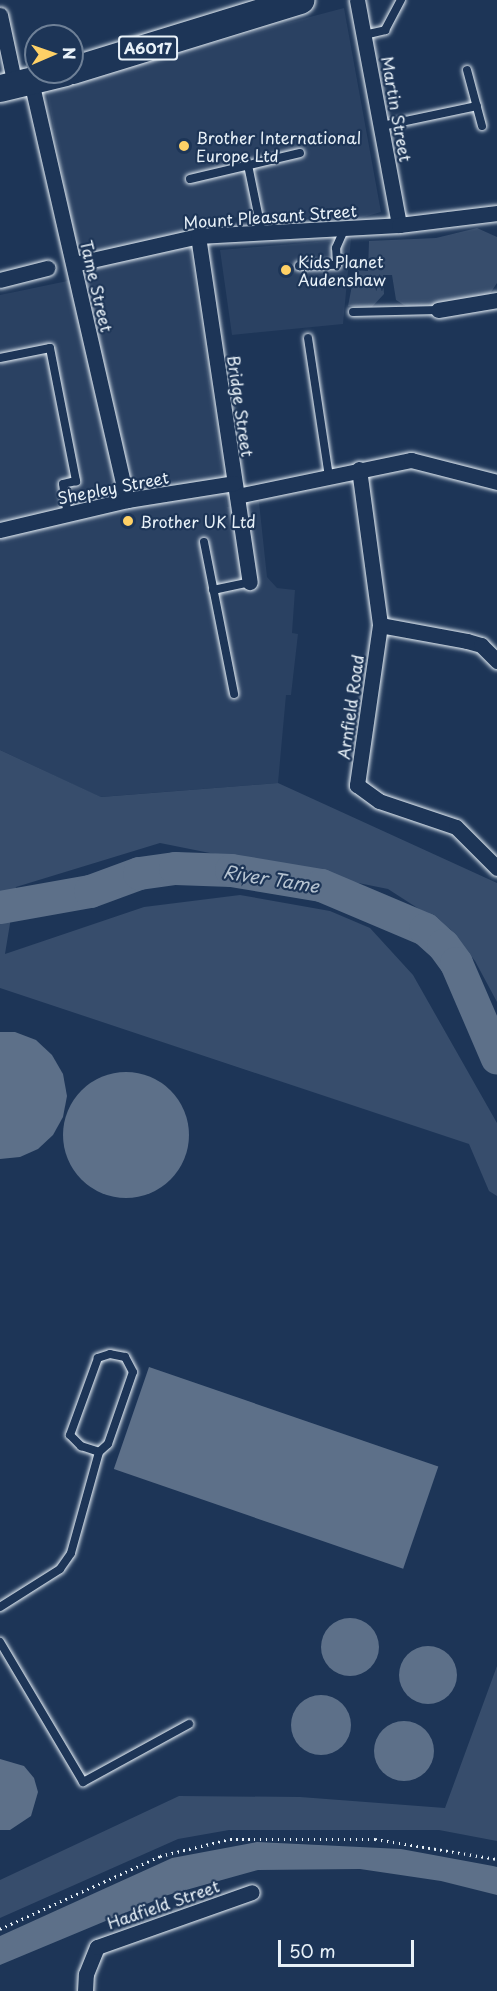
<!DOCTYPE html>
<html>
<head>
<meta charset="utf-8">
<style>
	body { margin:0 }
	#map { position:relative; width:497px; height:1991px; overflow:hidden; background:#1d3557; font-family:"Playpen Sans",sans-serif }
	div>[style] { position:absolute }
	[style*='--x'] { left:calc(var(--x)*1px); top:calc(var(--y)*1px); width:calc(var(--w)*1px); rotate:calc(var(--a)*1deg) }
	.built>* { inset:0; background:#2a4162 }
	.green>* { inset:0; background:#374d6c }
	.water>* { inset:0; background:#5d7089; transform-origin:0 0 }
	.round { border-radius:50% }
	.river>* { height:33px; margin:-16.5px; padding:0 16.5px; transform-origin:16.5px; border-radius:16.5px; background:#5d7089 }
	.path>* { height:3px; margin-top:-1.5px; transform-origin:0; background:repeating-linear-gradient(90deg,#e8f1f8 0 1.5px,transparent 0 6px) }
	.roads { filter:drop-shadow(0 0 2px #e8f1f8) drop-shadow(0 0 2px #e8f1f8) }
	.lane>* { height:8px; margin:-4px; padding:0 4px; transform-origin:4px; border-radius:4px; background:#1d3557 }
	.street>* { height:15px; margin:-7.5px; padding:0 7.5px; transform-origin:7.5px; border-radius:7.5px; background:#1d3557 }
	.highway>* { height:27px; margin:-13.5px; padding:0 13.5px; transform-origin:13.5px; border-radius:13.5px; background:#1d3557 }
	.dots>* { width:16px; height:16px; translate:-50% -50%; box-sizing:border-box; border:3px solid #1d3557; border-radius:50% }
	span { translate:-50% -50%; white-space:nowrap; text-align:center; line-height:1.15; -webkit-text-stroke:4.5px #1d3557; paint-order:stroke }
	.shield-label span { padding:2px 4px; background:#1d3557; border:2px solid; border-radius:4px; -webkit-text-stroke-width:0 }
	.shield-label { font-size:15px; color:#e8f1f8; font-weight:700 }
	.street-label { font-size:16px; color:#e8f1f8 }
	.poi-label { font-size:16px; color:#e8f1f8 }
	.left { translate:0 -50%; text-align:left }
	.water-label { font-size:18px; color:#b7c4d1; font-style:italic }
	.north { position:absolute; left:24px; top:24px; width:60px; height:60px; box-sizing:border-box; background:#1d3557; border:2px solid #6e8097; border-radius:50%; rotate:88deg; font-size:16px; font-weight:700; line-height:24px; text-align:center; color:#e8f1f8 }
	.north::after { content:''; display:block; margin:auto; width:21px; height:27px; background:#ffd166; clip-path:polygon(50% 0,100% 100%,50% 72%,0 100%) }
	.scale { position:absolute; left:278px; top:1940px; width:136px; height:27px; box-sizing:border-box; border:3px solid #e8f1f8; border-top:0; padding-left:8px; font-size:18px; line-height:21px; white-space:nowrap; color:#e8f1f8; -webkit-text-stroke:4px #1d3557; paint-order:stroke }
</style>
</head>
<body>
<div id="map">
	<div class="built">
		<div style="clip-path:polygon(344px 8px,381px 212px,357px 219px,241px 217px,186px 221px,227px 507px,259px 502px,267px 577px,277px 588px,295px 590px,292px 633px,298px 634px,291px 695px,286px 695px,278px 783px,100px 797px,0 750px,0 295px,82px 278px,46px 87px)"></div>
		<div style="clip-path:polygon(351px 239px,343px 324px,232px 335px,220px 250px)"></div>
	</div>
	<div class="green">
		<div style="clip-path:polygon(477px 228px,497px 237px,497px 283px,489px 295px,451px 304px,407px 307px,396px 300px,392px 275px,383px 275px,384px 294px,372px 307px,348px 306px,355px 270px,368px 271px,369px 241px,436px 238px)"></div>
		<div style="clip-path:polygon(0 750px,101px 797px,278px 783px,497px 883px,497px 1002px,475px 961px,450px 929px,388px 889px,160px 843px,16px 887px,5px 954px,144px 907px,240px 895px,330px 911px,370px 928px,413px 975px,497px 1123px,497px 1196px,489px 1191px,469px 1144px,0 988px)"></div>
		<div style="clip-path:polygon(497px 1666px,497px 1841px,439px 1830px,229px 1830px,178px 1839px,0 1918px,0 1880px,179px 1796px,300px 1797px,445px 1808px)"></div>
	</div>
	<div class="water">
		<div style="clip-path:polygon(0 1032px,15px 1032px,36px 1040px,52px 1055px,63px 1074px,67px 1096px,63px 1117px,53px 1135px,38px 1149px,20px 1157px,0 1159px)"></div>
		<div class="round" style="left:63px;top:1072px;width:126px;height:126px"></div>
		<div style="left:149px;top:1367px;width:306px;height:108px;rotate:19deg"></div>
		<div class="round" style="left:321px;top:1618px;width:58px;height:58px"></div>
		<div class="round" style="left:399px;top:1646px;width:58px;height:58px"></div>
		<div class="round" style="left:291px;top:1695px;width:60px;height:60px"></div>
		<div class="round" style="left:374px;top:1721px;width:60px;height:60px"></div>
		<div style="clip-path:polygon(0 1759px,24px 1766px,34px 1778px,38px 1792px,31px 1816px,10px 1830px,0 1830px)"></div>
		<div style="clip-path:polygon(257px 1842px,401px 1849px,493px 1866px,497px 1867px,497px 1895px,441px 1881px,360px 1869px,258px 1870px,168px 1895px,0 1965px,0 1936px,172px 1858px)"></div>
	</div>
	<div class="river">
		<div style="--x:0;--y:907;--w:91;--a:-10.1"></div>
		<div style="--x:90;--y:891;--w:52;--a:-20.2"></div>
		<div style="--x:139;--y:873;--w:36;--a:-8"></div>
		<div style="--x:175;--y:868;--w:56;--a:2"></div>
		<div style="--x:231;--y:870;--w:91;--a:9.5"></div>
		<div style="--x:321;--y:885;--w:113;--a:22.9"></div>
		<div style="--x:425;--y:929;--w:24;--a:42"></div>
		<div style="--x:443;--y:945;--w:22;--a:54"></div>
		<div style="--x:456;--y:963;--w:103;--a:66.7"></div>
	</div>
	<div class="path">
		<div style="--x:0;--y:1929;--w:176;--a:-24.5"></div>
		<div style="--x:160;--y:1856;--w:72;--a:-13.7"></div>
		<div style="--x:230;--y:1839;--w:145;--a:0"></div>
		<div style="--x:375;--y:1839;--w:124;--a:9.3"></div>
	</div>
	<div class="roads">
		<div class="lane">
			<div style="--x:364;--y:35;--w:22;--a:-13"></div>
			<div style="--x:385;--y:30;--w:34;--a:-62"></div>
			<div style="--x:467;--y:70;--w:58;--a:75"></div>
			<div style="--x:382;--y:126;--w:97;--a:-11.9"></div>
			<div style="--x:248;--y:165;--w:69;--a:78.4"></div>
			<div style="--x:190;--y:179;--w:113;--a:-13.3"></div>
			<div style="--x:299;--y:266;--w:38;--a:-2"></div>
			<div style="--x:337;--y:265;--w:17;--a:-93"></div>
			<div style="--x:336;--y:248;--w:22;--a:-66"></div>
			<div style="--x:353;--y:312;--w:85;--a:-1.3"></div>
			<div style="--x:308;--y:338;--w:141;--a:81.4"></div>
			<div style="--x:0;--y:358;--w:51;--a:-11.3"></div>
			<div style="--x:50;--y:348;--w:136;--a:78.9"></div>
			<div style="--x:76;--y:481;--w:13;--a:167"></div>
			<div style="--x:63;--y:484;--w:30;--a:81"></div>
			<div style="--x:204;--y:542;--w:155;--a:78.8"></div>
			<div style="--x:213;--y:590;--w:38;--a:-12"></div>
			<div style="--x:0;--y:1607;--w:71;--a:-32.3"></div>
			<div style="--x:60;--y:1569;--w:19;--a:-55"></div>
			<div style="--x:71;--y:1553;--w:105;--a:-74.5"></div>
			<div style="--x:99;--y:1452;--w:12;--a:-42"></div>
			<div style="--x:108;--y:1444;--w:76;--a:-70.9"></div>
			<div style="--x:133;--y:1372;--w:17;--a:-118"></div>
			<div style="--x:125;--y:1357;--w:15;--a:-169"></div>
			<div style="--x:110;--y:1354;--w:13;--a:162"></div>
			<div style="--x:98;--y:1358;--w:82;--a:110"></div>
			<div style="--x:70;--y:1435;--w:16;--a:45"></div>
			<div style="--x:81;--y:1446;--w:19;--a:18"></div>
			<div style="--x:0;--y:1642;--w:163;--a:59.3"></div>
			<div style="--x:83;--y:1782;--w:121;--a:-28.7"></div>
		</div>
		<div class="street">
			<div style="--x:357;--y:0;--w:229;--a:79.4"></div>
			<div style="--x:0;--y:15;--w:72;--a:77.9"></div>
			<div style="--x:31;--y:81;--w:430;--a:77.1"></div>
			<div style="--x:198;--y:236;--w:350;--a:81.5"></div>
			<div style="--x:74;--y:264;--w:127;--a:-12.7"></div>
			<div style="--x:198;--y:236;--w:201;--a:-3.1"></div>
			<div style="--x:399;--y:225;--w:99;--a:-7"></div>
			<div style="--x:0;--y:280;--w:49;--a:-14.3"></div>
			<div style="--x:438;--y:310;--w:60;--a:-9.6"></div>
			<div style="--x:359;--y:469;--w:157;--a:82.3"></div>
			<div style="--x:380;--y:625;--w:162;--a:98.2"></div>
			<div style="--x:357;--y:785;--w:27;--a:36"></div>
			<div style="--x:379;--y:801;--w:81;--a:18.7"></div>
			<div style="--x:456;--y:827;--w:58;--a:45"></div>
			<div style="--x:237;--y:496;--w:178;--a:-11.7"></div>
			<div style="--x:411;--y:460;--w:89;--a:14.3"></div>
			<div style="--x:0;--y:530;--w:130;--a:-13.3"></div>
			<div style="--x:127;--y:500;--w:108;--a:-9"></div>
			<div style="--x:380;--y:625;--w:88;--a:10.4"></div>
			<div style="--x:467;--y:641;--w:15;--a:16"></div>
			<div style="--x:481;--y:645;--w:23;--a:45"></div>
			<div style="--x:85;--y:1991;--w:17;--a:-87"></div>
			<div style="--x:86;--y:1974;--w:29;--a:-68"></div>
			<div style="--x:97;--y:1947;--w:164;--a:-19.5"></div>
		</div>
		<div class="highway">
			<div style="--x:72;--y:70;--w:239;--a:-17.1"></div>
			<div style="--x:0;--y:88;--w:67;--a:-13.8"></div>
		</div>
	</div>
	<div class="dots">
		<div style="left:184px;top:146px;background:#ffd166"></div>
		<div style="left:286px;top:270px;background:#ffd166"></div>
		<div style="left:128px;top:521px;background:#ffd166"></div>
	</div>
	<div class="shield-label">
		<span style="left:148px;top:48px">A6017</span>
	</div>
	<div class="street-label">
		<span style="left:397px;top:109px;rotate:80deg">Martin Street</span>
		<span style="left:270px;top:216px;rotate:-4deg">Mount Pleasant Street</span>
		<span style="left:97px;top:286px;rotate:77deg">Tame Street</span>
		<span style="left:241px;top:406px;rotate:82deg">Bridge Street</span>
		<span style="left:113px;top:487px;rotate:-11deg">Shepley Street</span>
		<span style="left:350px;top:707px;rotate:-82deg">Arnfield Road</span>
		<span style="left:163px;top:1904px;rotate:-19deg">Hadfield Street</span>
	</div>
	<div class="poi-label">
		<span class="left" style="left:196px;top:146px">Brother International<br>Europe Ltd</span>
		<span class="left" style="left:298px;top:270px">Kids Planet<br>Audenshaw</span>
		<span class="left" style="left:140px;top:521px">Brother UK Ltd</span>
	</div>
	<div class="water-label">
		<span style="left:271px;top:879px;rotate:9deg">River Tame</span>
	</div>
	<div class="north">N</div>
	<div class="scale">50 m</div>
</div>
</body>
</html>
